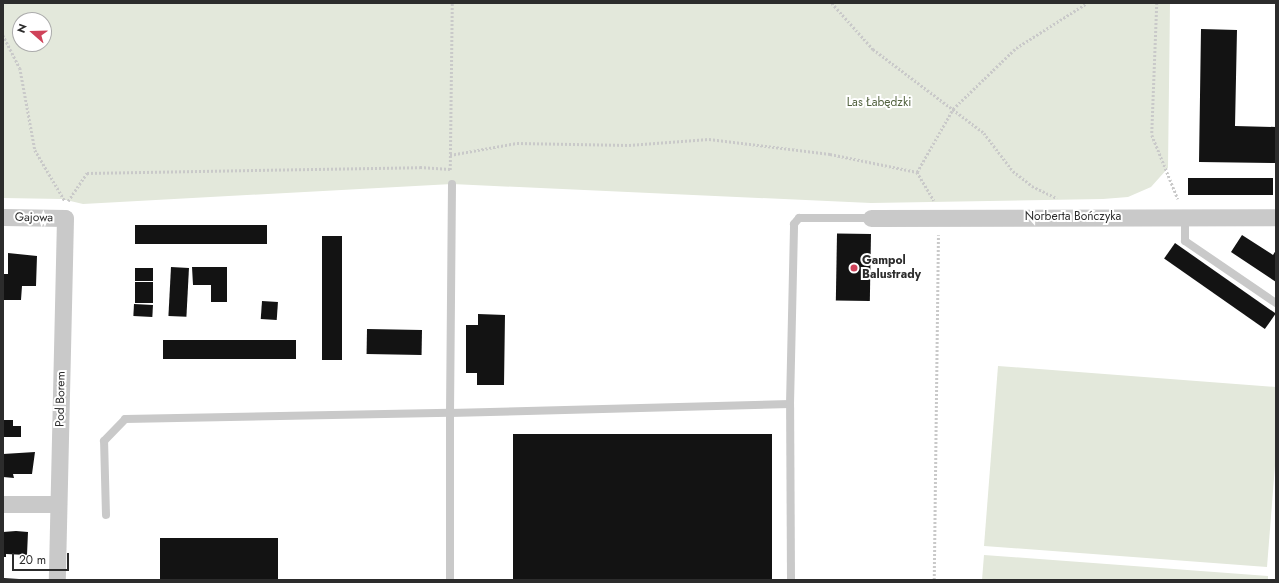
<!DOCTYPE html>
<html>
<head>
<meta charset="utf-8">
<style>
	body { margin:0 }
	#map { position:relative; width:1279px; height:583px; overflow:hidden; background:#fff; font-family:Jost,sans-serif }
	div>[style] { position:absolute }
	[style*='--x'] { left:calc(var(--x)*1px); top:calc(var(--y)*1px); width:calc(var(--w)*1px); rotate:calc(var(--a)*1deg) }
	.green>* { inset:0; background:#e3e8db }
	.building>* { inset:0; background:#131313; transform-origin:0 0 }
	.path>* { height:2.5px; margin-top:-1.25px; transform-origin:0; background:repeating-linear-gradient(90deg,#c9c9c9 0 2px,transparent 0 4px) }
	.lane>* { height:8px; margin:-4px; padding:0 4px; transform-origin:4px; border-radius:4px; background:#c9c9c9 }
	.street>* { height:17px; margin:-8.5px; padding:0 8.5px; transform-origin:8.5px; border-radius:8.5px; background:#c9c9c9 }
	.dots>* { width:11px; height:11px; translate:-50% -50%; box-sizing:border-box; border:2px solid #fff; border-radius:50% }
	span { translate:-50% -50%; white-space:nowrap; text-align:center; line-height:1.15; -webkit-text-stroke:4px #fff; paint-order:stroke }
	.park-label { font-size:12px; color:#52623f }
	.street-label { font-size:12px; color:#2c2c2c }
	.poi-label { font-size:12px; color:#2c2c2c; font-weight:700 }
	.left { translate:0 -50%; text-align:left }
	.frame { position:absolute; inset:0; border:4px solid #2c2c2c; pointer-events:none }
	.north { position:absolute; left:12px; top:12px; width:40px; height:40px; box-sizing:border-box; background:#fff; border:1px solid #ababab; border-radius:50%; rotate:290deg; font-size:11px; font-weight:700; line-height:16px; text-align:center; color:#2c2c2c }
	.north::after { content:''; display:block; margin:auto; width:14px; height:18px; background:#cf4259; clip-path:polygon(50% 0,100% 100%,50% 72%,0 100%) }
	.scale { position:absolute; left:12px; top:553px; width:57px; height:18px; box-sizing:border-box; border:2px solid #2c2c2c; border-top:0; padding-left:5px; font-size:12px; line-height:14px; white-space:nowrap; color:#2c2c2c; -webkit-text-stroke:3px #fff; paint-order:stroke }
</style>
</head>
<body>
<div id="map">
	<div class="green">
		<div style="clip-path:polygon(evenodd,3px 3px,1170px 3px,1168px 168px,1151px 187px,1128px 197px,1103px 199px,871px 203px,452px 184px,83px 204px,62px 199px,3px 198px,3px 3px,20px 20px,44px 20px,44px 44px,20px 44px,20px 20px)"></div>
		<div style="clip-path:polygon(998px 366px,1276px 387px,1276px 453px,1267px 567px,984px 546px)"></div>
		<div style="clip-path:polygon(984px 555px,1268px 576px,1268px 580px,982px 580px)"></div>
	</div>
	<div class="building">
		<div style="clip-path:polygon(1201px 29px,1237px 30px,1235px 126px,1276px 127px,1276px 163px,1199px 162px)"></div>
		<div style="left:1188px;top:178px;width:85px;height:17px"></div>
		<div style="left:135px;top:225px;width:132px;height:19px"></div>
		<div style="left:871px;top:234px;width:67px;height:34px;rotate:91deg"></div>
		<div style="clip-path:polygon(1242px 235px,1273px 255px,1276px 250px,1276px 282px,1231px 252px)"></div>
		<div style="left:322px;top:236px;width:20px;height:124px"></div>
		<div style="left:1175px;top:243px;width:123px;height:19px;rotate:35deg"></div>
		<div style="clip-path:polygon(8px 253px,37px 256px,36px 286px,22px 286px,21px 300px,3px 300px,3px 274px,8px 274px)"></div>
		<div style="left:171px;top:267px;width:18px;height:49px;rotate:3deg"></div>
		<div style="clip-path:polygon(192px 267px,227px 267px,227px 302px,211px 302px,211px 285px,193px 285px)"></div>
		<div style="left:153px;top:268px;width:13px;height:18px;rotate:90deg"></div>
		<div style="left:135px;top:282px;width:18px;height:21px"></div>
		<div style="left:262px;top:301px;width:16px;height:18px;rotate:4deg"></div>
		<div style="left:134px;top:304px;width:19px;height:12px;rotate:3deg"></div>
		<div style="clip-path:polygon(478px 314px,505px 315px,504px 385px,477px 385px,477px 373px,466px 373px,466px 325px,478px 325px)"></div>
		<div style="left:367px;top:329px;width:55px;height:25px;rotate:1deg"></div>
		<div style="left:296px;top:340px;width:19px;height:133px;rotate:90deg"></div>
		<div style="clip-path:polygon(3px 420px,13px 420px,13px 426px,21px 426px,21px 437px,3px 437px)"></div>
		<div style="left:513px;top:434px;width:259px;height:146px"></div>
		<div style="clip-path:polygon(35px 452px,32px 474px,13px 474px,14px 478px,3px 477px,3px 454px)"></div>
		<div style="clip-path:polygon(16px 531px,28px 532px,27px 555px,6px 554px,6px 557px,3px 557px,3px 532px)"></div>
		<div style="left:278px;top:538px;width:42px;height:118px;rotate:90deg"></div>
		<div style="clip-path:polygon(3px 578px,19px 579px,19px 580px,3px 580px)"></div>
	</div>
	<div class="path">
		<div style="--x:832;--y:3;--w:62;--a:48.3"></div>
		<div style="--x:873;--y:49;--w:139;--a:37.1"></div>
		<div style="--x:984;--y:133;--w:48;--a:52.7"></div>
		<div style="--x:1013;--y:171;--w:24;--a:38"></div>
		<div style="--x:1032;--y:186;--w:28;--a:26"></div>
		<div style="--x:1157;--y:3;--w:132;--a:92.2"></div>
		<div style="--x:1152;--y:135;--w:69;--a:67.9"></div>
		<div style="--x:3;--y:35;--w:37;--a:63"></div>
		<div style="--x:20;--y:68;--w:83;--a:79.6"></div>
		<div style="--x:35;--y:150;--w:59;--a:59.5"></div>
		<div style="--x:450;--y:155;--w:68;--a:-10.2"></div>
		<div style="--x:517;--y:143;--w:112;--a:1"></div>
		<div style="--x:629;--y:145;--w:80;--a:-4.3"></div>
		<div style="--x:709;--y:139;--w:122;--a:7.1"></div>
		<div style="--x:830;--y:154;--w:89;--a:11.7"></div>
		<div style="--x:917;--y:172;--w:73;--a:-60.3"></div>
		<div style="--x:953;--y:109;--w:88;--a:-44.1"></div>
		<div style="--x:1016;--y:48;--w:84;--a:-32.4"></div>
		<div style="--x:450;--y:170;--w:167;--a:-89.3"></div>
		<div style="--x:917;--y:172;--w:33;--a:59"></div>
		<div style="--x:68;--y:201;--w:34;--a:-56"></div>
		<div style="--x:87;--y:173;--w:333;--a:-1"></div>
		<div style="--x:420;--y:167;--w:30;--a:4"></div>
		<div style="--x:934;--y:580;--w:345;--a:-89.3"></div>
	</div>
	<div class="lane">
		<div style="--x:452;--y:184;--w:229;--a:90.5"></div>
		<div style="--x:450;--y:413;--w:340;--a:-1.5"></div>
		<div style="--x:1185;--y:218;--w:23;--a:90"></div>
		<div style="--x:1185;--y:241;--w:110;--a:34.3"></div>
		<div style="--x:106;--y:515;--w:74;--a:-91.5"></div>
		<div style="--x:104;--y:441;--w:30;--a:-46"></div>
		<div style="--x:125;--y:419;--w:325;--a:-1.1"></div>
		<div style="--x:450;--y:413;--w:167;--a:90"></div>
		<div style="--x:791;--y:580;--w:176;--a:-90.3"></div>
		<div style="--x:790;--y:404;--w:180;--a:-88.7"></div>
		<div style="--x:794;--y:224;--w:8;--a:-50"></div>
		<div style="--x:799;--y:218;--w:72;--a:0"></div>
	</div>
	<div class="street">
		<div style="--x:3;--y:217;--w:62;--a:0.9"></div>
		<div style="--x:65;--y:218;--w:362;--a:91.3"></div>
		<div style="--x:871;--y:218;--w:405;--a:-0.1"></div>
		<div style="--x:3;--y:504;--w:55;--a:0"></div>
	</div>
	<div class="dots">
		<div style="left:854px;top:268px;background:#cf4259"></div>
	</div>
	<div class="park-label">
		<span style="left:879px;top:103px">Las Łabędzki</span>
	</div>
	<div class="street-label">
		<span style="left:1073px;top:217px">Norberta Bończyka</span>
		<span style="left:34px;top:218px;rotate:1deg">Gajowa</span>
		<span style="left:61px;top:399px;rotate:-89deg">Pod Borem</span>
	</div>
	<div class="poi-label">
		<span class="left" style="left:862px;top:268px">Gampol<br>Balustrady</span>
	</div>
	<div class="frame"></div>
	<div class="north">N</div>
	<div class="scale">20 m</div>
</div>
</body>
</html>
